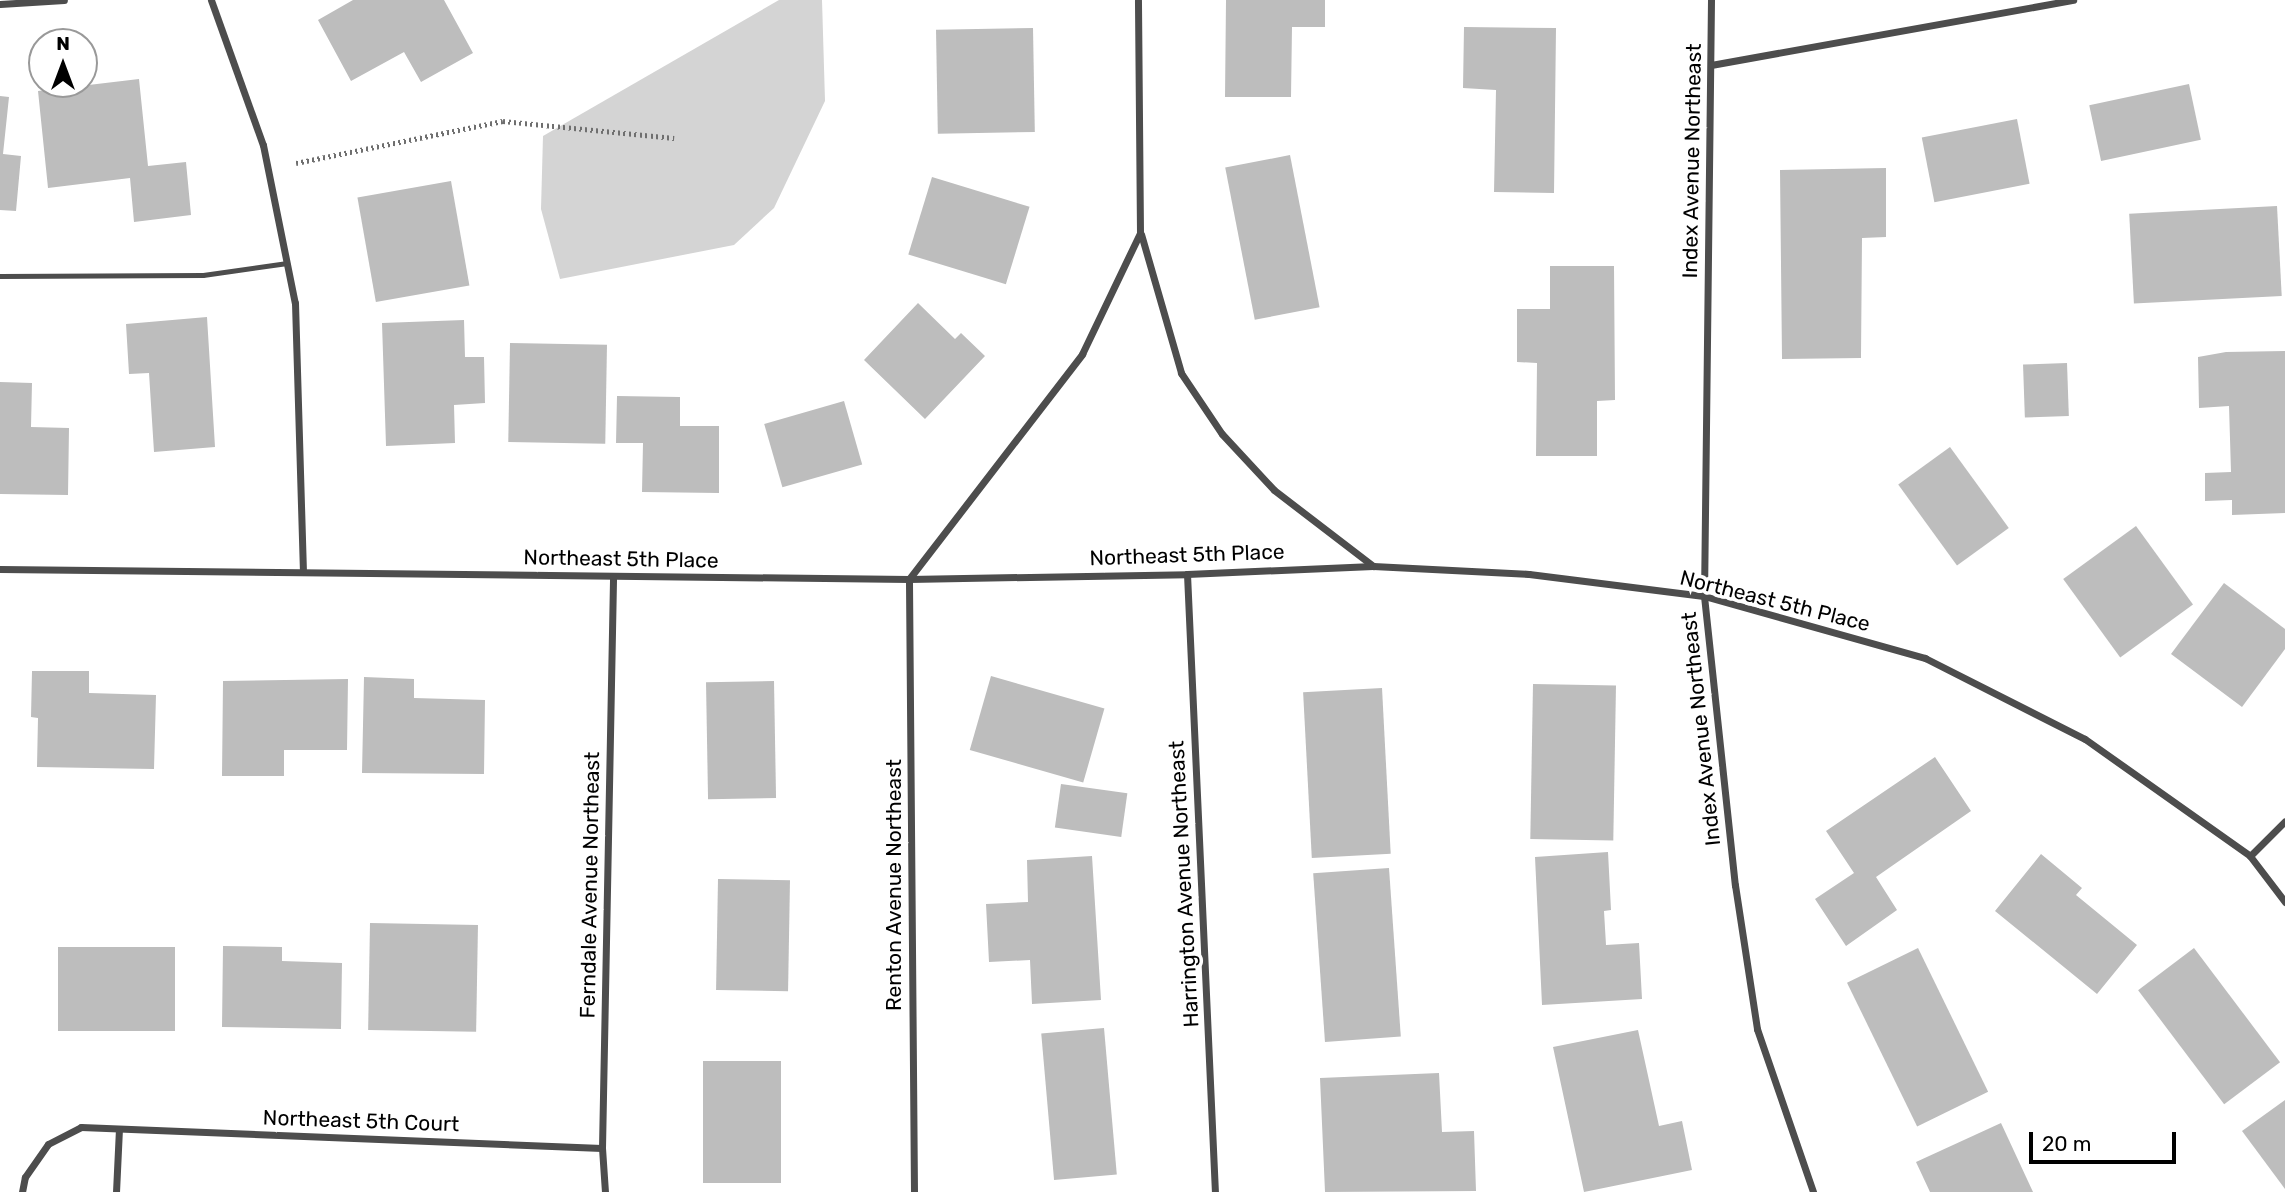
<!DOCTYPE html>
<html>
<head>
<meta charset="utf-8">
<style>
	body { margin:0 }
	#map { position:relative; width:2285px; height:1192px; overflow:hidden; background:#fff; font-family:Rubik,sans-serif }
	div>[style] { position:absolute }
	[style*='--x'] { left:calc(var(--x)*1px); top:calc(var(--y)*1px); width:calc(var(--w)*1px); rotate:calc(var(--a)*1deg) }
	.green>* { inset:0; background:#d4d4d4 }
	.building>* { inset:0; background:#bdbdbd; transform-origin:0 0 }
	.path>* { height:4.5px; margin-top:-2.25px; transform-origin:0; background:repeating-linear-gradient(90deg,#6f6f6f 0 2px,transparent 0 5.5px) }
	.service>* { height:5px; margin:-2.5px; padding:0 2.5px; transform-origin:2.5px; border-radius:2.5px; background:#4d4d4d }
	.minor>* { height:7px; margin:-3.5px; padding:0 3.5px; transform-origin:3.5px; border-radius:3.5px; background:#4d4d4d }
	span { translate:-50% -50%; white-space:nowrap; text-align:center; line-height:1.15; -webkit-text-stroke:7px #fff; paint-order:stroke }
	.street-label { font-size:21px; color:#000 }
	.north { position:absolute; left:28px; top:28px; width:70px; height:70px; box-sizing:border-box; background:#fff; border:2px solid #999; border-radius:50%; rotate:0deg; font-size:19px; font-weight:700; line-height:28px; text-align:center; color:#000 }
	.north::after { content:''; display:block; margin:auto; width:24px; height:32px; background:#000; clip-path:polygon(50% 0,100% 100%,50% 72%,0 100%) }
	.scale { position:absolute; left:2029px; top:1132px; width:147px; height:32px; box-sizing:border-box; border:4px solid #000; border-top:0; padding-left:9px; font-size:21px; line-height:24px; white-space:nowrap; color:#000; -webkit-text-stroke:5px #fff; paint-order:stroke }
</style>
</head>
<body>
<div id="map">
	<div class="green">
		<div style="clip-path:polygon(779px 0,822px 0,825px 101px,774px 208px,734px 245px,560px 279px,541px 209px,543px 136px)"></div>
	</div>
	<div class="building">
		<div style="clip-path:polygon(353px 0,444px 0,473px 53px,421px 82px,404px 52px,351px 81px,318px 20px)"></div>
		<div style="clip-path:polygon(1226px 0,1325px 0,1325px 27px,1292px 27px,1291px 97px,1225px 97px)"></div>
		<div style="clip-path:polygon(1464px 27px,1556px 28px,1554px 193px,1494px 192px,1496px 90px,1463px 88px)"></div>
		<div style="left:1033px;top:28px;width:104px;height:97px;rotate:89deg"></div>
		<div style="clip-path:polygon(139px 79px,148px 166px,186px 162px,191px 215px,134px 222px,130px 178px,48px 188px,38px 91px)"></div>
		<div style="left:2189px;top:84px;width:57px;height:102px;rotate:78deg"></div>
		<div style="clip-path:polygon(0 96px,9px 97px,3px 154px,21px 156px,16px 211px,0 210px)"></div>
		<div style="left:2017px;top:119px;width:66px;height:97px;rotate:79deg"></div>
		<div style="left:1290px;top:155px;width:155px;height:66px;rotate:79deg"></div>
		<div style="clip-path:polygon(1886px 168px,1886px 237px,1862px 238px,1861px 358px,1782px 359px,1780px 170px)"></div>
		<div style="left:932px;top:177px;width:102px;height:81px;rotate:17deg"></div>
		<div style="left:451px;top:181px;width:106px;height:95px;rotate:80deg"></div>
		<div style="left:2277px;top:206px;width:90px;height:148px;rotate:87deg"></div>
		<div style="clip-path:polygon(1550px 266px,1614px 266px,1615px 400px,1597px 401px,1597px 456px,1536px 456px,1537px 363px,1517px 362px,1517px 309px,1550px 309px)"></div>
		<div style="clip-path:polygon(918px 303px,955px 339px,961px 333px,985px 356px,925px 419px,864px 360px)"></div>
		<div style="clip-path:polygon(207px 317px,215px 447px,154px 452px,149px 373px,129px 374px,126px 324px)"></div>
		<div style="clip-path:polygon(464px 320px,465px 357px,484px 357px,485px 403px,454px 405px,455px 443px,386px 446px,382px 323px)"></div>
		<div style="left:510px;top:343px;width:97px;height:99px;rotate:1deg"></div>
		<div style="clip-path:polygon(2285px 351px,2285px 513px,2232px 515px,2232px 500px,2205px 501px,2205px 473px,2231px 472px,2229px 406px,2199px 408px,2198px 357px,2226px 352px)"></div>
		<div style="left:2067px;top:363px;width:53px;height:44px;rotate:88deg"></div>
		<div style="clip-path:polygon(0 382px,32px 383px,31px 427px,69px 428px,68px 495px,0 494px)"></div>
		<div style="clip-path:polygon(617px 396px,680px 397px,680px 426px,719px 426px,719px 493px,642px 492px,643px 443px,616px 443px)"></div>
		<div style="left:844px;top:401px;width:66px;height:83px;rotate:74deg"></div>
		<div style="left:1950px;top:447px;width:100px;height:64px;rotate:54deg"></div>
		<div style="left:2136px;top:526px;width:97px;height:90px;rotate:54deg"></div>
		<div style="clip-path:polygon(2224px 583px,2285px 629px,2285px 649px,2242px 707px,2171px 654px)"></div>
		<div style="clip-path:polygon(32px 671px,89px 671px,89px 693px,156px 695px,154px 769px,37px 767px,38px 718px,31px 717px)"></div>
		<div style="left:991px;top:676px;width:118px;height:77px;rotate:16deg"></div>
		<div style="clip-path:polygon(364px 677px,414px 679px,414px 698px,485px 700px,484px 774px,362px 773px)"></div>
		<div style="clip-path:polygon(348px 679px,347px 750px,284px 750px,284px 776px,222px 776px,223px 681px)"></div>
		<div style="left:774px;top:681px;width:117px;height:68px;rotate:89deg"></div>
		<div style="left:1533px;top:684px;width:83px;height:155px;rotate:1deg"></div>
		<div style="left:1382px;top:688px;width:166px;height:79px;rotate:87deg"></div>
		<div style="clip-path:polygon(1935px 757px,1971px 811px,1876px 877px,1897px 910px,1846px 946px,1815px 899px,1854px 873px,1826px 831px)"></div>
		<div style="left:1061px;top:784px;width:67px;height:44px;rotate:8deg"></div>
		<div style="clip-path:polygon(1608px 852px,1611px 910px,1604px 911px,1606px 945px,1639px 943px,1642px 999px,1542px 1005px,1535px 857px)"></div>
		<div style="clip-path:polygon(2041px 854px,2082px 888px,2076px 895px,2137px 945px,2097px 994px,1995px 911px)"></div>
		<div style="clip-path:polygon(1092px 856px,1101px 1000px,1032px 1004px,1030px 960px,989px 962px,986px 904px,1028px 902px,1027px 860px)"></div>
		<div style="left:1389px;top:868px;width:169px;height:76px;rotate:86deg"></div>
		<div style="left:718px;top:879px;width:72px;height:111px;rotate:1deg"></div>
		<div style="left:370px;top:923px;width:108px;height:107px;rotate:1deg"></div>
		<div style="clip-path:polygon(223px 946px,282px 947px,282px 961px,342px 963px,341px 1029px,222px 1027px)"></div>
		<div style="left:58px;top:947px;width:117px;height:84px"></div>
		<div style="left:1918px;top:948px;width:160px;height:79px;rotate:64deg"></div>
		<div style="left:2194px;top:948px;width:143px;height:70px;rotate:53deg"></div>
		<div style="left:1104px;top:1028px;width:147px;height:63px;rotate:85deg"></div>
		<div style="clip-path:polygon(1638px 1030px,1659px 1126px,1682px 1121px,1692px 1170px,1584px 1192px,1553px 1047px)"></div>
		<div style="left:703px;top:1061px;width:78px;height:122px"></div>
		<div style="clip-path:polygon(1439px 1073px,1442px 1132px,1474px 1131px,1476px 1191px,1325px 1192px,1320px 1078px)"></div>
		<div style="clip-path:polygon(2285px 1100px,2285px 1189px,2242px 1131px)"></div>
		<div style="clip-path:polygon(2001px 1123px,2033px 1192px,1930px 1192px,1916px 1162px)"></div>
	</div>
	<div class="path">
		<div style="--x:296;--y:163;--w:211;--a:-11.5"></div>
		<div style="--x:503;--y:121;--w:172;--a:5.7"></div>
	</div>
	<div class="service">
		<div style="--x:0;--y:276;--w:203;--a:-0.3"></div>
		<div style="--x:203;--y:275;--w:85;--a:-8.1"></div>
	</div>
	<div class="minor">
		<div style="--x:211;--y:0;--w:154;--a:70.3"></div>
		<div style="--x:263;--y:145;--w:161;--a:78.6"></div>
		<div style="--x:295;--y:303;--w:268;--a:88.3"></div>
		<div style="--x:1711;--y:0;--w:596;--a:90.67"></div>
		<div style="--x:1704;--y:596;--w:291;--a:83.9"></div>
		<div style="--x:1735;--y:885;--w:146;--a:81.3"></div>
		<div style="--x:1757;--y:1029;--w:172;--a:71"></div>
		<div style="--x:0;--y:4;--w:64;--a:-3.6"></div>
		<div style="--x:1711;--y:65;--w:368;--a:-10.2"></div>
		<div style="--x:1141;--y:234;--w:145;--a:73.9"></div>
		<div style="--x:1181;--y:373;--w:73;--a:56.1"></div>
		<div style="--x:1222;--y:434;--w:76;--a:47.1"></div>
		<div style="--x:1274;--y:490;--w:125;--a:37.5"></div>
		<div style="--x:0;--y:569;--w:909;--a:0.63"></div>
		<div style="--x:909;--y:579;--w:278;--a:-1"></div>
		<div style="--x:1187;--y:574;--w:186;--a:-2.5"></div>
		<div style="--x:1373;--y:566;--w:156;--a:2.9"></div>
		<div style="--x:1529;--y:574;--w:176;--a:7.2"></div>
		<div style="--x:1704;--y:596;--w:230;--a:15.7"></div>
		<div style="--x:1925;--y:658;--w:179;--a:26.9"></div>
		<div style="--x:2085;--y:739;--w:202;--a:35.3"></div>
		<div style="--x:2250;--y:856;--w:58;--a:52.7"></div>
		<div style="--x:1187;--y:574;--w:619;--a:87.41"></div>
		<div style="--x:2250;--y:856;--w:49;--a:-45"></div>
		<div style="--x:22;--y:1192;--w:15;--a:-79"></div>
		<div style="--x:25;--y:1177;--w:40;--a:-55.1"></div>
		<div style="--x:48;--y:1144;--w:37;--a:-27"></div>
		<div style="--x:81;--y:1127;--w:521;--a:2.31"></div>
		<div style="--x:116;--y:1192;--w:63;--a:-87.3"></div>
		<div style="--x:605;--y:1192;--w:44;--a:-93.9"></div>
		<div style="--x:602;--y:1148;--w:570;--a:-88.89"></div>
		<div style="--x:914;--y:1192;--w:613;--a:-90.47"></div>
		<div style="--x:909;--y:579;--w:284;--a:-52.4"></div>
		<div style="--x:1082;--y:354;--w:134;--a:-64.4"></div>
		<div style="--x:1140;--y:233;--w:233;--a:-90.5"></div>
	</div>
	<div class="street-label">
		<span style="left:1692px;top:161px;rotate:-89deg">Index Avenue Northeast</span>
		<span style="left:1187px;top:555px;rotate:-2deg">Northeast 5th Place</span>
		<span style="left:621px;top:559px;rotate:1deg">Northeast 5th Place</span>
		<span style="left:1775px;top:601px;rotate:14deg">Northeast 5th Place</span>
		<span style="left:1701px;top:729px;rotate:-96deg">Index Avenue Northeast</span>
		<span style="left:1184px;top:884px;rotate:-93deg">Harrington Avenue Northeast</span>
		<span style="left:590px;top:885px;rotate:-89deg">Ferndale Avenue Northeast</span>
		<span style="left:894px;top:885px;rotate:-90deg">Renton Avenue Northeast</span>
		<span style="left:361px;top:1121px;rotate:2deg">Northeast 5th Court</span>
	</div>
	<div class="north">N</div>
	<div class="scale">20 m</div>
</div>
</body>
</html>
